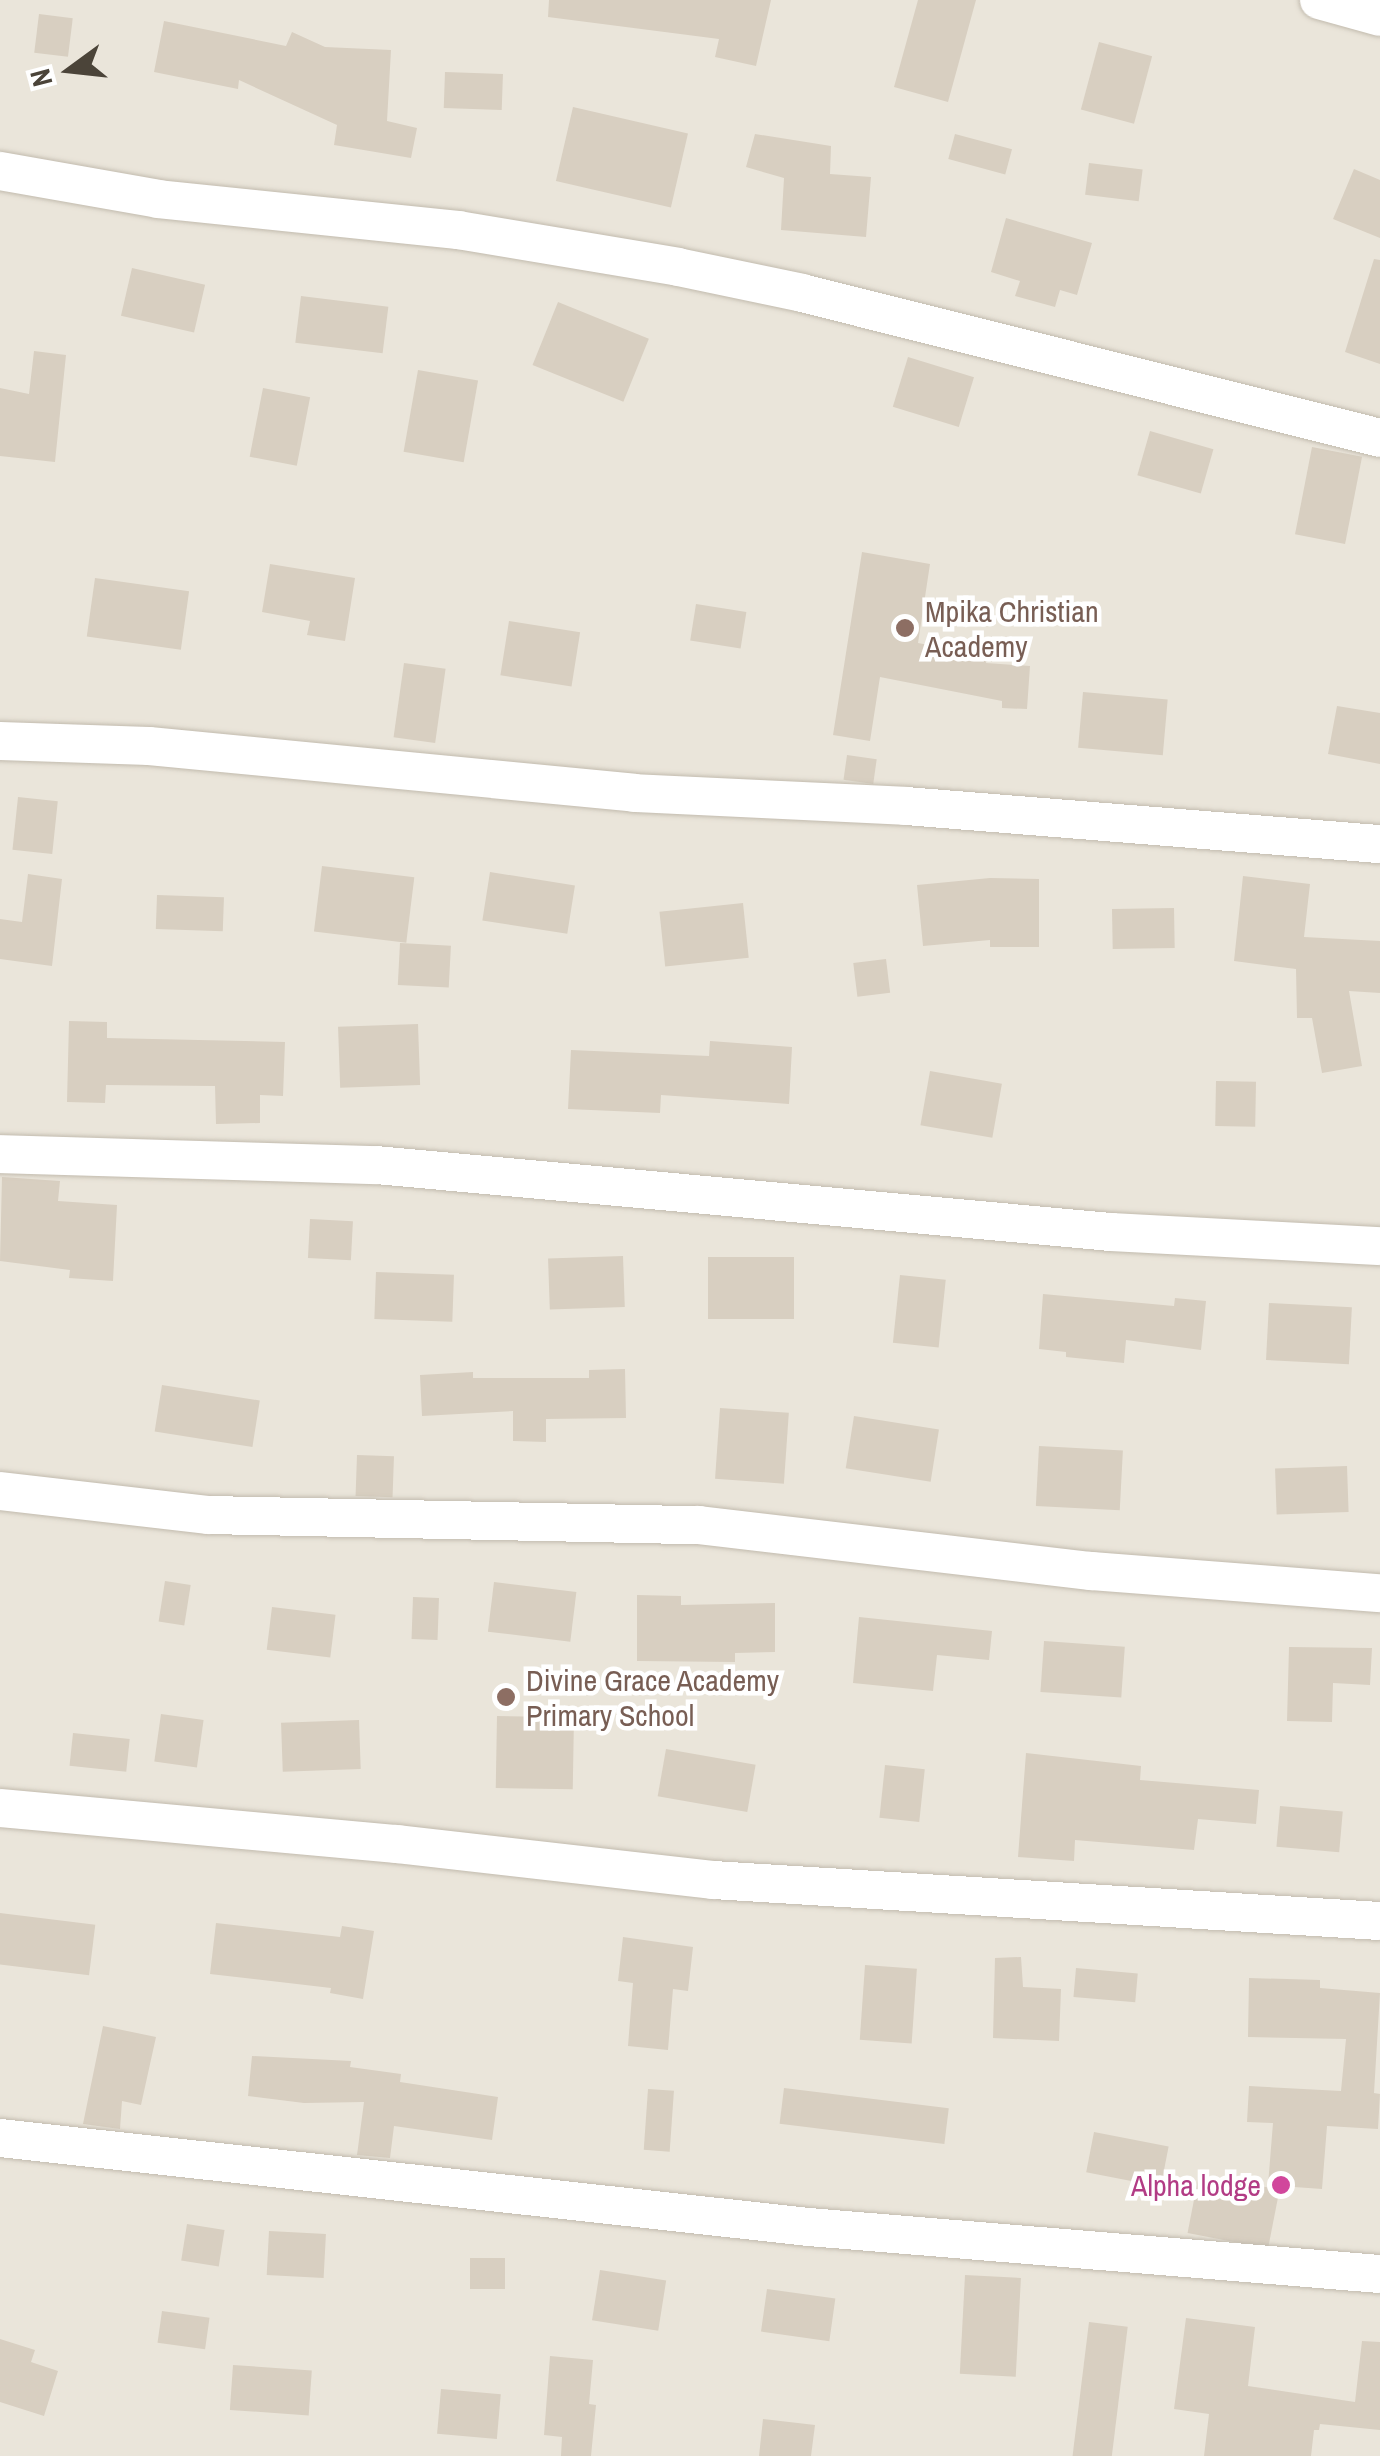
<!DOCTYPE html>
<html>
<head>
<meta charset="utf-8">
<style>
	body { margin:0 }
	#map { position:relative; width:1380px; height:2456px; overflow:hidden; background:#f6f3ec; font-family:"Archivo Narrow",sans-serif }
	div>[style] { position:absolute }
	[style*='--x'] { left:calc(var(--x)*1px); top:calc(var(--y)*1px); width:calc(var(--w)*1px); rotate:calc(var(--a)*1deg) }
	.residential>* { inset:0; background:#eae5da; transform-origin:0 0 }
	.building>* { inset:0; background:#d8cfc1; transform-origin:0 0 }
	.roads { filter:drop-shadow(0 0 2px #c2bbae) drop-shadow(0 0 2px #c2bbae) }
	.minor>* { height:38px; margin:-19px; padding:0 19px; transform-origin:19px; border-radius:19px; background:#fff }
	.dots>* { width:28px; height:28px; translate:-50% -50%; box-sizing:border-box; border:5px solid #fff; border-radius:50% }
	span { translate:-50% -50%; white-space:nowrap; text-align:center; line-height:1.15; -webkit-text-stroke:9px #fff; paint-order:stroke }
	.education-label { font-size:30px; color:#785e54 }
	.left { translate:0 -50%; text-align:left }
	.hotel-label { font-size:30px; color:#b23c85 }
	.right { translate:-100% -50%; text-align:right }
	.north { position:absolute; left:20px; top:20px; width:100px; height:100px; -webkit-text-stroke:8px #fff; paint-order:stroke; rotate:255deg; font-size:28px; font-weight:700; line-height:40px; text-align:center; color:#4b4439 }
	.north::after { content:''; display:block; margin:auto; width:35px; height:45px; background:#4b4439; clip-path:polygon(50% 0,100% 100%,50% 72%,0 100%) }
</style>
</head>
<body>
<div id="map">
	<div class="residential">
		<div style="left:0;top:0;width:1380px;height:2456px"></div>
	</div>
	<div class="building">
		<div style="clip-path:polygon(549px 0,771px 0,756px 66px,715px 57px,719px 39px,548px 17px)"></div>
		<div style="clip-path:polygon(918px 0,976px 0,948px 102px,894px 87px)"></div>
		<div style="left:39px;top:14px;width:34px;height:39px;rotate:7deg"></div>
		<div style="clip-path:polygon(164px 21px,286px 46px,292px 32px,325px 47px,391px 50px,387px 121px,417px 128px,411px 158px,334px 145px,337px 125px,239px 80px,238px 89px,154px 72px)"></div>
		<div style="left:1099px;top:42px;width:55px;height:70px;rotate:15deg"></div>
		<div style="left:445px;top:72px;width:58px;height:36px;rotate:2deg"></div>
		<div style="left:573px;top:107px;width:118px;height:76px;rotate:13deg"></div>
		<div style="clip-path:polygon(755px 134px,831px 146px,830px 174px,871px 177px,866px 237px,781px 230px,784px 178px,746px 167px)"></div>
		<div style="left:955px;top:134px;width:59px;height:26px;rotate:15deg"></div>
		<div style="left:1089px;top:163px;width:54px;height:32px;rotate:7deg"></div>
		<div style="clip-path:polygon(1354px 169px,1380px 180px,1380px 238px,1333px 219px)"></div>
		<div style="clip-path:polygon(1006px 218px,1092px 243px,1077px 295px,1060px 290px,1055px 307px,1015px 296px,1020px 281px,991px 272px)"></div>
		<div style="clip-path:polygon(1374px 259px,1380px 260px,1380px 364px,1345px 352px)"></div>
		<div style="left:132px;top:268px;width:75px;height:49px;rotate:13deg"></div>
		<div style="left:301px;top:296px;width:88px;height:47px;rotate:7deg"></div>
		<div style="left:558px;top:302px;width:98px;height:68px;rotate:22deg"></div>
		<div style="clip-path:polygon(34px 351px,66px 355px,55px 462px,0 456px,0 388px,29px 394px)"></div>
		<div style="left:908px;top:357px;width:69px;height:52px;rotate:17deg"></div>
		<div style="left:418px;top:370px;width:61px;height:83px;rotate:10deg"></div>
		<div style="left:263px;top:388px;width:48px;height:70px;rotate:11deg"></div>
		<div style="left:1150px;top:431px;width:66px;height:46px;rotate:16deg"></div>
		<div style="left:1312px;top:447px;width:51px;height:89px;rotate:11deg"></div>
		<div style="clip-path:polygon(862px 552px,930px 564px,918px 643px,987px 656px,986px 663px,1030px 666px,1027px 709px,1002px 708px,1002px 701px,880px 677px,870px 741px,833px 735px)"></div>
		<div style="clip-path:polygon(270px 564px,355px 578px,345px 641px,307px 635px,310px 621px,262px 612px)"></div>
		<div style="left:95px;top:578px;width:95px;height:59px;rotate:8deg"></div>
		<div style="left:696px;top:604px;width:51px;height:37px;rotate:9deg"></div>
		<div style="left:509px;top:621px;width:72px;height:55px;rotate:9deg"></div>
		<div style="left:404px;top:663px;width:42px;height:75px;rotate:8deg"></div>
		<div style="left:1083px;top:692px;width:85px;height:56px;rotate:5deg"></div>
		<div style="clip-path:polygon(1337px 706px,1380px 713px,1380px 764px,1328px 754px)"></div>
		<div style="left:847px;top:755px;width:30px;height:25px;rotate:8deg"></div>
		<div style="left:18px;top:797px;width:40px;height:53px;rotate:6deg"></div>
		<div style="left:322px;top:866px;width:93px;height:66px;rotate:7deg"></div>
		<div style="left:490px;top:872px;width:86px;height:49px;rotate:9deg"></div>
		<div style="clip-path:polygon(28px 874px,62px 879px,52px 966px,0 959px,0 919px,22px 922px)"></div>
		<div style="clip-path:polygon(1243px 876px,1310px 884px,1304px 937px,1380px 941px,1380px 993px,1349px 991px,1362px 1066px,1322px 1073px,1312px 1018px,1297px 1018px,1296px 969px,1234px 961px)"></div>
		<div style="clip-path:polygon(990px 878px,1039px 879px,1039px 947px,990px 947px,990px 940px,923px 946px,917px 885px)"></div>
		<div style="left:157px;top:895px;width:67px;height:34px;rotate:2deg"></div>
		<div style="left:743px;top:903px;width:55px;height:84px;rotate:84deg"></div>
		<div style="left:1174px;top:908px;width:40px;height:62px;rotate:89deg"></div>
		<div style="left:400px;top:943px;width:51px;height:42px;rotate:3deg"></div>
		<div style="left:886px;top:959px;width:34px;height:33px;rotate:83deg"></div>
		<div style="clip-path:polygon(69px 1021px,107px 1022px,107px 1038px,285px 1042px,283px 1096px,260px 1095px,260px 1123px,216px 1124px,215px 1086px,106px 1085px,105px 1103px,67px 1102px)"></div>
		<div style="left:418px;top:1024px;width:61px;height:80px;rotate:88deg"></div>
		<div style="clip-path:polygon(710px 1041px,792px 1047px,789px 1104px,661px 1095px,660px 1113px,568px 1109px,571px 1050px,709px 1056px)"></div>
		<div style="left:930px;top:1071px;width:73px;height:55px;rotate:10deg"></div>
		<div style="left:1216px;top:1081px;width:40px;height:45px;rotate:1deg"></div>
		<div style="clip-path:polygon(2px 1177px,60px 1181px,58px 1201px,117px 1205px,113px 1281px,69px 1278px,70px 1270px,0 1261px)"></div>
		<div style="left:310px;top:1219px;width:43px;height:39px;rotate:3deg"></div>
		<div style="left:623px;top:1256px;width:51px;height:75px;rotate:88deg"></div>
		<div style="left:708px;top:1257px;width:86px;height:62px"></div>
		<div style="left:376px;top:1272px;width:78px;height:47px;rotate:2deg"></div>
		<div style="left:900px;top:1275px;width:46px;height:68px;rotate:6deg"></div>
		<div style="clip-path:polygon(1043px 1294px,1174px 1306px,1175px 1298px,1206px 1301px,1201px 1350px,1126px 1340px,1124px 1363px,1066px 1357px,1066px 1352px,1039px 1349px)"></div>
		<div style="left:1269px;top:1303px;width:83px;height:57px;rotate:3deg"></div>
		<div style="clip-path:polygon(625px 1369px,626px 1418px,546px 1419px,546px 1442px,513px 1441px,513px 1411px,422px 1416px,420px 1375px,473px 1372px,473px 1378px,589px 1378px,589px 1370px)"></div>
		<div style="left:162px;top:1385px;width:99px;height:47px;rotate:9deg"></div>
		<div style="left:720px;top:1408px;width:69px;height:71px;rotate:4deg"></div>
		<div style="left:854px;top:1416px;width:86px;height:53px;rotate:9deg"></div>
		<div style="left:1039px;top:1446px;width:84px;height:60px;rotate:3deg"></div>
		<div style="left:357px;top:1455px;width:37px;height:41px;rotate:2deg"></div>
		<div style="left:1347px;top:1466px;width:46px;height:72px;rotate:88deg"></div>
		<div style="left:165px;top:1581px;width:26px;height:41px;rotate:9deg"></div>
		<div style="left:494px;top:1582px;width:83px;height:50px;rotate:7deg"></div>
		<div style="clip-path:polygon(637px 1595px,681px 1596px,681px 1605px,775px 1603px,775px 1652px,735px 1653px,735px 1662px,637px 1661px)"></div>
		<div style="left:413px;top:1597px;width:26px;height:42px;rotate:2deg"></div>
		<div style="left:272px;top:1607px;width:64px;height:43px;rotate:7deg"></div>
		<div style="clip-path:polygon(859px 1617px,992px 1631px,989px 1660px,937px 1655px,933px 1691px,853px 1683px)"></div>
		<div style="left:1044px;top:1641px;width:81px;height:51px;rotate:4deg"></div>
		<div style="clip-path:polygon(1289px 1647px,1372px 1648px,1370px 1685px,1333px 1683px,1332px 1722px,1287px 1721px)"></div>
		<div style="left:161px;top:1714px;width:43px;height:48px;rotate:8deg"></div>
		<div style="left:497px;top:1716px;width:77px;height:72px;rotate:1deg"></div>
		<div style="left:359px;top:1720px;width:49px;height:78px;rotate:88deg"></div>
		<div style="left:73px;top:1733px;width:57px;height:33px;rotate:6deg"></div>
		<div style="left:666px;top:1749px;width:91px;height:48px;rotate:10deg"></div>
		<div style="clip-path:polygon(1026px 1753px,1141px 1766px,1140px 1780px,1259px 1790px,1256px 1824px,1198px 1819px,1194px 1850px,1075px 1840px,1074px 1861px,1018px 1857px)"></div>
		<div style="left:885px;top:1765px;width:40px;height:53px;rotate:6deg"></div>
		<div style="left:1280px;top:1806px;width:63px;height:41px;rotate:5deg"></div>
		<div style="left:0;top:1913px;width:96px;height:51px;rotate:7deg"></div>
		<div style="clip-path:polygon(216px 1923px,340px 1937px,342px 1926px,374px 1931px,363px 1999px,330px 1993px,331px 1988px,210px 1974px)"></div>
		<div style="clip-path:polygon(623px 1937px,693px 1947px,688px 1991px,673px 1989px,668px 2050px,628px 2046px,633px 1983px,618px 1981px)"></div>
		<div style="clip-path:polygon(1021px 1957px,1023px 1987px,1061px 1989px,1059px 2041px,993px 2038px,995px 1958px)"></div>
		<div style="left:865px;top:1965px;width:52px;height:75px;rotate:4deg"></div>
		<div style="left:1076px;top:1968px;width:62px;height:29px;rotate:5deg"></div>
		<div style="clip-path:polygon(1249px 1978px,1320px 1980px,1320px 1988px,1380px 1993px,1374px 2093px,1380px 2094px,1378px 2129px,1327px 2126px,1322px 2189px,1268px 2185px,1273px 2123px,1247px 2122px,1249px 2086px,1341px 2091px,1346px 2039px,1248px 2037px)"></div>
		<div style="clip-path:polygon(103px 2026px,156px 2037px,141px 2105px,122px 2101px,120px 2129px,83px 2124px)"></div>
		<div style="clip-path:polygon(252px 2056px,351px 2061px,350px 2067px,401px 2074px,400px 2082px,498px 2097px,492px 2140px,394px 2126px,390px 2158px,357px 2155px,364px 2102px,304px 2103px,248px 2096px)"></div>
		<div style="left:784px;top:2088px;width:166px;height:36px;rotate:7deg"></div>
		<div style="left:648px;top:2089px;width:26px;height:61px;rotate:4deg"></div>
		<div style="left:1094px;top:2132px;width:76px;height:41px;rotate:11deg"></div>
		<div style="left:1199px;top:2174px;width:82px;height:60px;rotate:11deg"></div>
		<div style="left:187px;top:2224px;width:38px;height:37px;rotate:9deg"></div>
		<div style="left:269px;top:2231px;width:57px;height:44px;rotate:3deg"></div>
		<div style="left:470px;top:2258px;width:35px;height:31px"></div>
		<div style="left:600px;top:2270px;width:67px;height:51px;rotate:9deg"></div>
		<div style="left:965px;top:2275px;width:56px;height:99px;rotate:3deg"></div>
		<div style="left:767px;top:2289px;width:69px;height:43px;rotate:8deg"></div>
		<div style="left:162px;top:2311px;width:48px;height:32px;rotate:8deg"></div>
		<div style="clip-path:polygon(1186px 2318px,1255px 2327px,1248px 2386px,1355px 2402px,1362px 2341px,1380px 2342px,1380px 2430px,1320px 2424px,1319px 2430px,1314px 2430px,1311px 2456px,1204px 2456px,1209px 2414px,1174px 2409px)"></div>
		<div style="left:1089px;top:2322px;width:39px;height:135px;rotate:7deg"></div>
		<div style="clip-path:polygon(0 2339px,35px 2350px,31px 2362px,58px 2371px,44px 2416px,0 2402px)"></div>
		<div style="clip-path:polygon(550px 2356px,593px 2360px,589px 2404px,596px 2405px,591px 2456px,561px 2456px,562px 2437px,544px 2435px)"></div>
		<div style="left:233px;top:2365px;width:79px;height:45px;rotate:4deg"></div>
		<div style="left:441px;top:2389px;width:60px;height:45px;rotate:5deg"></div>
		<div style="clip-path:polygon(763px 2419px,815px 2425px,811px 2456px,759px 2456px)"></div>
	</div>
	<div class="roads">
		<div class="minor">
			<div style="--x:1319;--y:0;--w:63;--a:15.6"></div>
			<div style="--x:0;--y:171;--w:160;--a:10"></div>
			<div style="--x:158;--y:199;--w:302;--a:5.9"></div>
			<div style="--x:458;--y:230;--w:223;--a:9.5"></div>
			<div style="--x:678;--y:267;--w:127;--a:11.8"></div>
			<div style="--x:802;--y:293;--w:596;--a:14.08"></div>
			<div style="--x:0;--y:741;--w:149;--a:1.9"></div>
			<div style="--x:149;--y:746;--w:487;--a:5.5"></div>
			<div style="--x:634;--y:793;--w:272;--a:2.7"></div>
			<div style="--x:906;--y:806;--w:476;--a:4.6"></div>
			<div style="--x:0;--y:1154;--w:376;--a:1.7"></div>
			<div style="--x:376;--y:1165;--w:738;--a:5.21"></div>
			<div style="--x:1111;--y:1232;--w:269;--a:3"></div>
			<div style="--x:0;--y:1491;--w:209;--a:6.6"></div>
			<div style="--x:208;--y:1515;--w:491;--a:1.2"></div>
			<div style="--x:699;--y:1525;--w:395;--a:6.7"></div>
			<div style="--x:1091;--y:1571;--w:290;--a:4.4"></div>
			<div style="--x:0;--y:1808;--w:399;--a:5.2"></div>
			<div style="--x:397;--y:1844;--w:318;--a:6.5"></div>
			<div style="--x:713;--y:1880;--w:668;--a:3.52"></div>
			<div style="--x:0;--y:2138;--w:814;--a:6.28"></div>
			<div style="--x:809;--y:2227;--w:573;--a:4.71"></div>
		</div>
	</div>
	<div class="dots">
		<div style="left:905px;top:628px;background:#8d6e63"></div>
		<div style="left:506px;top:1697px;background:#8d6e63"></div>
		<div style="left:1281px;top:2185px;background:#d1479c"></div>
	</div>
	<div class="education-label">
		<span class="left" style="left:925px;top:628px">Mpika Christian<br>Academy</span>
		<span class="left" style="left:526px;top:1697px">Divine Grace Academy<br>Primary School</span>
	</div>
	<div class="hotel-label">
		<span class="right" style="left:1261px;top:2185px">Alpha lodge</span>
	</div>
	<div class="north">N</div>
</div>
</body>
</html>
